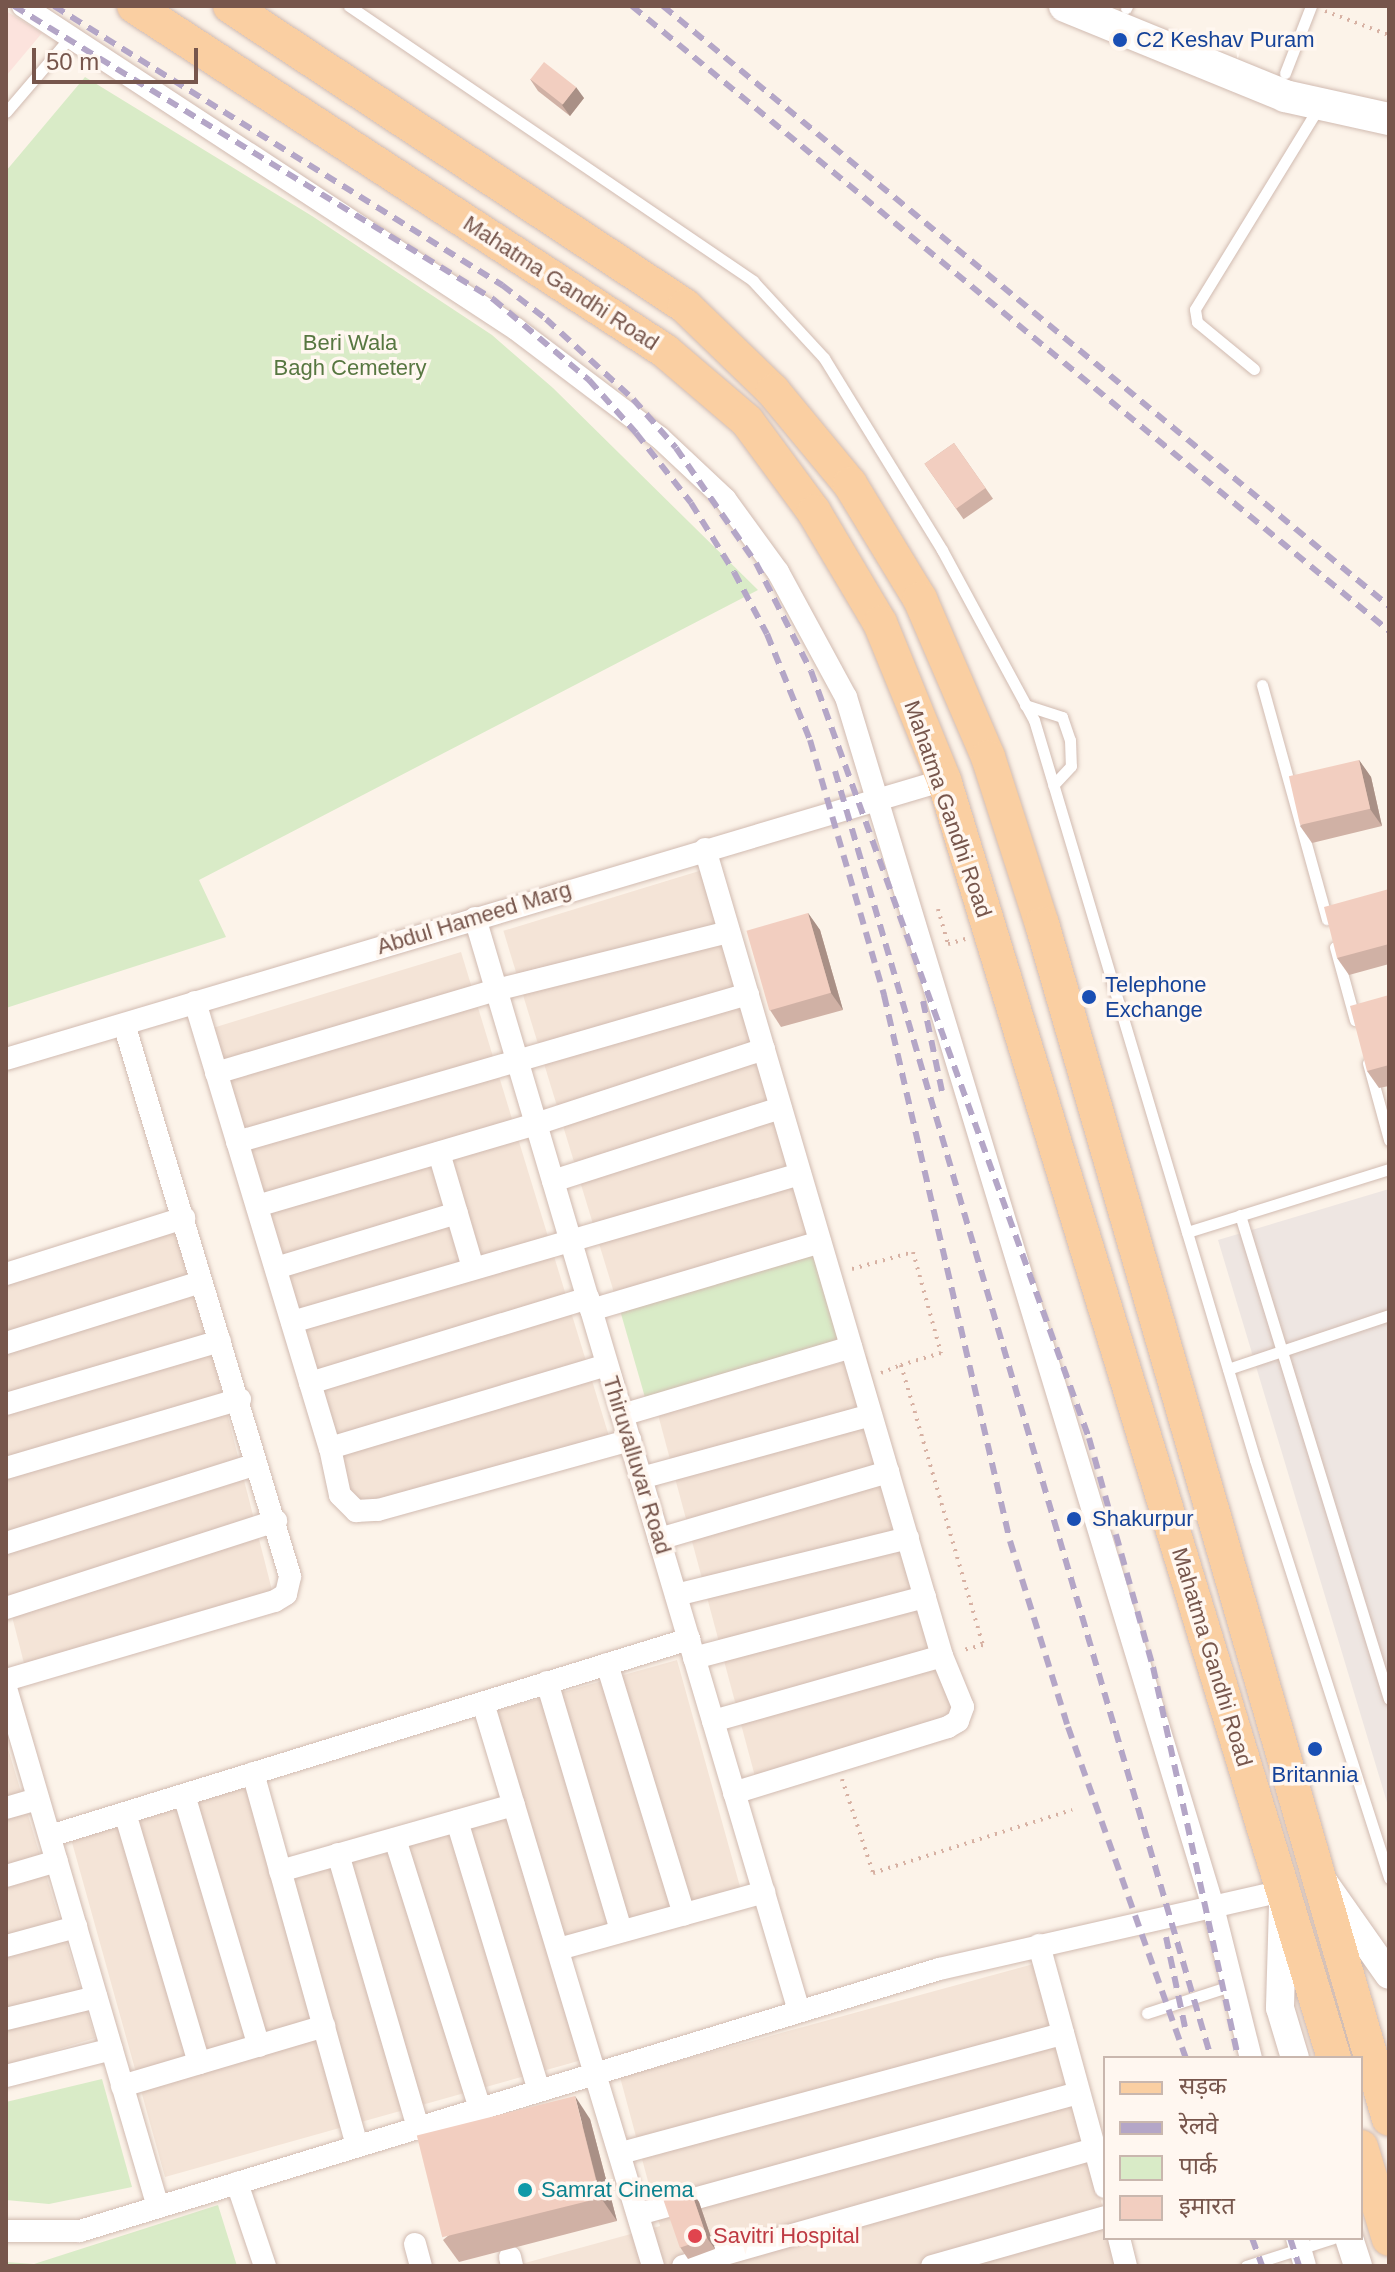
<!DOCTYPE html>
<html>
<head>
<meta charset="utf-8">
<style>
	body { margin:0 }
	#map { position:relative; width:1395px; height:2272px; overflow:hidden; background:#fcf3e9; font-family:Arial,"Noto Sans Devanagari",sans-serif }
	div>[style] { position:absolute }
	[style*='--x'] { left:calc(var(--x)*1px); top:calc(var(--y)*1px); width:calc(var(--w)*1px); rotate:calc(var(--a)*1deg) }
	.residential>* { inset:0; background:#f4e4d7; transform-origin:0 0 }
	.commercial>* { inset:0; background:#fce3dd }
	.industrial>* { inset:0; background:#eee6e2 }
	.green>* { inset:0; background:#d9ebc7; transform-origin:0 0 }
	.path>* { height:4px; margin-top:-2px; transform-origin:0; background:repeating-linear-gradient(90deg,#d7b1a3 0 2px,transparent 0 8px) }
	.roads { filter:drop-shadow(0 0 2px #d1bbb1) drop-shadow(0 0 2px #d1bbb1) }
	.service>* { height:11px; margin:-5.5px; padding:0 5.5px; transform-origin:5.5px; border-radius:5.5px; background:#fff }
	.minor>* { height:22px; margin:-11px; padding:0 11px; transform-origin:11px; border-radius:11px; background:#fff }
	.tertiary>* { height:28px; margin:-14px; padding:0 14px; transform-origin:14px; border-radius:14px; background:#fff }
	.secondary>* { height:32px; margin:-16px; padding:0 16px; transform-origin:16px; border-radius:16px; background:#fff }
	.primary>* { height:34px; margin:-17px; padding:0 17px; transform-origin:17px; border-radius:17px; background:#facfa2 }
	.rail>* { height:6px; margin-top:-3px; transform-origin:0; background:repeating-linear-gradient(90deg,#b4a6c7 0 12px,transparent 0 20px) }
	.wall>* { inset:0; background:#d0b1a5; transform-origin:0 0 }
	.shaded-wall>* { inset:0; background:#a99086 }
	.building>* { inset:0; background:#f2cec0; transform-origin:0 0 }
	.dots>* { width:22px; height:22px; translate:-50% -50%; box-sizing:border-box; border:4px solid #fff7f0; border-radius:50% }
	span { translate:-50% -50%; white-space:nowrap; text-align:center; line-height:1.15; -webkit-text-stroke:7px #fff7f0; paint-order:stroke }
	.transit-label { font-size:22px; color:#164399 }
	.left { translate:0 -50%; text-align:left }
	.street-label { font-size:22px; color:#77564c }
	.park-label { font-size:22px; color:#577741 }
	.culture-label { font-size:22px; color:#0d838f }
	.health-label { font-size:22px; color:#be3a42 }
	.frame { position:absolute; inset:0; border:8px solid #77564c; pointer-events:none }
	.legend { position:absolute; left:1103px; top:2056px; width:260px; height:184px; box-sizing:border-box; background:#fff7f0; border:2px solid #c9b7ae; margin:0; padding:10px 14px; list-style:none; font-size:24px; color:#77564c }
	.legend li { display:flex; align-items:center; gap:16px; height:40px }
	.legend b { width:40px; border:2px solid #c9b7ae }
	.scale { position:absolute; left:32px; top:48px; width:166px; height:36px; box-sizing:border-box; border:4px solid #77564c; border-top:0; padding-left:10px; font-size:24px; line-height:28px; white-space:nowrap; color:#77564c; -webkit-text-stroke:6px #fff7f0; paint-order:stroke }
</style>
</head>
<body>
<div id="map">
	<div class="residential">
		<div style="left:709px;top:868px;width:379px;height:215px;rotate:73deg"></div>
		<div style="left:461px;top:952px;width:505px;height:269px;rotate:73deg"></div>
		<div style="clip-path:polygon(180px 1228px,277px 1610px,27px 1675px,6px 1593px,6px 1273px)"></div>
		<div style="left:867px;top:1356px;width:385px;height:217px;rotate:75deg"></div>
		<div style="clip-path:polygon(677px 1660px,744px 1901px,560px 1953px,589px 2058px,165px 2177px,68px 1828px,254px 1776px,279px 1866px,515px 1800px,492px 1712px)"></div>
		<div style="clip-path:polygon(6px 1742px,95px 2038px,6px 2065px)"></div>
		<div style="clip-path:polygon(1037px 1963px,1105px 2216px,1105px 2238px,1111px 2238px,1118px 2266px,514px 2266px,660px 2226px,620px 2077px)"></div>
	</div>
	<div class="commercial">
		<div style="clip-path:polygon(6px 11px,42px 33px,6px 76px)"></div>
	</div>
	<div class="industrial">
		<div style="clip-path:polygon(1389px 1189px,1389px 1809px,1218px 1240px)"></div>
	</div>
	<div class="green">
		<div style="clip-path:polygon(85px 77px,312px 216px,492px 335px,553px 388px,758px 590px,199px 880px,226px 937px,6px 1008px,6px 171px)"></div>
		<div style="left:813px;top:1254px;width:94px;height:201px;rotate:74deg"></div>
		<div style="clip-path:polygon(102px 2079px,132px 2187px,49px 2204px,6px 2200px,6px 2102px)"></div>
		<div style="clip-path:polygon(218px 2205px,237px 2266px,6px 2266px,6px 2262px,34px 2264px)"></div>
	</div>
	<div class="path">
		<div style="--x:1325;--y:11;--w:68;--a:20.6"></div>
		<div style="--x:938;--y:909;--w:36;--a:74"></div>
		<div style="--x:948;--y:944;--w:18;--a:-16"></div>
		<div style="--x:852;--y:1269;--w:63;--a:-15.6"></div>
		<div style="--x:913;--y:1252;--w:105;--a:74.5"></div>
		<div style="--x:941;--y:1353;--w:42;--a:163.3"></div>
		<div style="--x:901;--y:1365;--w:292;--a:73.7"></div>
		<div style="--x:983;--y:1645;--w:21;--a:166"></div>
		<div style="--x:881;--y:1373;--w:22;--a:-22"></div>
		<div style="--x:842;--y:1779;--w:99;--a:71.7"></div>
		<div style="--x:873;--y:1873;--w:209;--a:-17.6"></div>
	</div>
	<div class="roads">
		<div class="service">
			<div style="--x:349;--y:6;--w:489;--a:34.2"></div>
			<div style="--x:753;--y:281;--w:105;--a:47.3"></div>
			<div style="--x:824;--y:358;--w:225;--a:58.4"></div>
			<div style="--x:942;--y:550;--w:193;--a:61.6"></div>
			<div style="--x:1034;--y:720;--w:772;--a:73.37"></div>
			<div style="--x:1255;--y:1460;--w:439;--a:72.2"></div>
			<div style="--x:1126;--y:8;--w:2;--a:-63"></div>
			<div style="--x:1285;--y:73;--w:72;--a:-68.8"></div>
			<div style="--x:6;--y:112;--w:99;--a:-49.5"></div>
			<div style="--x:1254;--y:369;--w:74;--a:-140.5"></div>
			<div style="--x:1197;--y:322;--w:13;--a:-99"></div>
			<div style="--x:1195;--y:309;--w:236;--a:-58.5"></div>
			<div style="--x:1262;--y:685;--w:243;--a:74.5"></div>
			<div style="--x:1025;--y:705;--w:39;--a:18"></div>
			<div style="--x:1062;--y:717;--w:24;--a:71"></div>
			<div style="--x:1070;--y:740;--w:26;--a:88"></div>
			<div style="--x:1071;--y:766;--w:26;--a:133"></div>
			<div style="--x:1335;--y:947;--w:76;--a:74.7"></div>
			<div style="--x:1368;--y:1063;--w:80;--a:74.7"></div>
			<div style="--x:1240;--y:1215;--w:506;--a:72.89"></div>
			<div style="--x:1187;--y:1232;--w:212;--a:-17.3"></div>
			<div style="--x:1228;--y:1369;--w:170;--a:-18.5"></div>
			<div style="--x:1147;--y:2013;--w:90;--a:-18"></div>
			<div style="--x:1246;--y:2266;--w:91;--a:-17.8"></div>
		</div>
		<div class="minor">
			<div style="--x:23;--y:6;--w:589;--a:33.23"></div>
			<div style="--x:516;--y:329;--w:179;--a:37.1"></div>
			<div style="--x:659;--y:437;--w:91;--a:43.2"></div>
			<div style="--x:725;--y:499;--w:90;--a:54"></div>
			<div style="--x:778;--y:572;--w:142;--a:61.5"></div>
			<div style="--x:846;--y:697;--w:1260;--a:73.12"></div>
			<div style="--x:1212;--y:1903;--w:160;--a:75.9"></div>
			<div style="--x:705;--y:849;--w:841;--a:73.63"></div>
			<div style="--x:942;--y:1656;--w:55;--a:67.6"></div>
			<div style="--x:963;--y:1707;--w:15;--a:110"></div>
			<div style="--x:958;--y:1721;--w:12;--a:149"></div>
			<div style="--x:948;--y:1727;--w:224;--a:162.9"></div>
			<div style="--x:475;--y:918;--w:1140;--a:73.49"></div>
			<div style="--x:195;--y:1002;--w:466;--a:73.2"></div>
			<div style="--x:330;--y:1448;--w:48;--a:78"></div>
			<div style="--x:340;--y:1495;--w:23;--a:45"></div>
			<div style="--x:356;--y:1511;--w:22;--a:-3"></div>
			<div style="--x:378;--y:1510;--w:262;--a:-15.5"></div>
			<div style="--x:6;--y:1059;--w:979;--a:-16.56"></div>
			<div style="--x:216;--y:1073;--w:292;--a:-16.5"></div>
			<div style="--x:496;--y:990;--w:240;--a:-14"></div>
			<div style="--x:237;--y:1142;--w:532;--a:-16.15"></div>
			<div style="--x:439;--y:1153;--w:120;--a:73.5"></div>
			<div style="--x:553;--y:1181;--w:239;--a:-17.8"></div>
			<div style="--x:257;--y:1206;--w:291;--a:-16.4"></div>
			<div style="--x:536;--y:1124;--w:240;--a:-18.2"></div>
			<div style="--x:276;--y:1268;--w:189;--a:-16.9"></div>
			<div style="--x:6;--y:1274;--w:187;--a:-17.5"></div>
			<div style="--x:591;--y:1310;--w:239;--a:-16.5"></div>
			<div style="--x:292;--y:1322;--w:529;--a:-16.24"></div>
			<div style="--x:6;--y:1343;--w:204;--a:-17.4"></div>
			<div style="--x:310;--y:1383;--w:291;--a:-17"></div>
			<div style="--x:6;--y:1404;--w:223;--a:-16.4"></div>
			<div style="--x:622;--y:1415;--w:239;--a:-16.5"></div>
			<div style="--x:330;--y:1448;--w:289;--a:-16.7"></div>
			<div style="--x:6;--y:1468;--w:244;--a:-16.4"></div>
			<div style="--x:641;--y:1478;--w:238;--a:-15.3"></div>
			<div style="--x:659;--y:1539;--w:239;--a:-16.3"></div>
			<div style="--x:6;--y:1543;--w:262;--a:-17.5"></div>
			<div style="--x:676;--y:1595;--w:239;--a:-13.8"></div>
			<div style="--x:6;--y:1608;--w:284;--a:-17.9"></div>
			<div style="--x:694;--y:1658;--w:239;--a:-14.8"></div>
			<div style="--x:607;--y:1664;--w:262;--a:72.9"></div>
			<div style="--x:6;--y:1680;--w:280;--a:-16.4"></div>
			<div style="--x:275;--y:1601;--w:13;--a:-32"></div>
			<div style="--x:286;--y:1594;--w:18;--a:-77"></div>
			<div style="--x:290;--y:1576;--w:576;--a:-106.74"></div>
			<div style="--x:547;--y:1682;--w:260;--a:73.4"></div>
			<div style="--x:6;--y:1688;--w:541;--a:73.68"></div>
			<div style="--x:483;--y:1703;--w:588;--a:73.2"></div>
			<div style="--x:713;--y:1721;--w:238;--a:-15.8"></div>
			<div style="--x:253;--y:1773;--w:387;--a:74.4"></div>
			<div style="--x:184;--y:1795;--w:262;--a:73.4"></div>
			<div style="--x:6;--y:1808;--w:33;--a:-16"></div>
			<div style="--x:125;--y:1813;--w:261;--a:73.5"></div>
			<div style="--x:457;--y:1821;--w:282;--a:73.1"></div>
			<div style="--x:50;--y:1836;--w:669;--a:-17.13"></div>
			<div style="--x:395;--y:1839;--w:283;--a:72.5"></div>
			<div style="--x:338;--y:1854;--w:285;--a:73.7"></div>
			<div style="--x:280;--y:1871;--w:243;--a:-15.8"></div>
			<div style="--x:6;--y:1876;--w:53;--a:-16.4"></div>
			<div style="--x:1039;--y:1945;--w:251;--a:74.7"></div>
			<div style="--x:6;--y:1946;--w:73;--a:-15.2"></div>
			<div style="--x:559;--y:1949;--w:213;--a:-15.5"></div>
			<div style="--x:6;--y:2019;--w:93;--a:-13.7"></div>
			<div style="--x:6;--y:2076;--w:109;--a:-14.3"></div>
			<div style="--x:122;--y:2086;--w:211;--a:-16.5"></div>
			<div style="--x:621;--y:2153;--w:458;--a:-15.1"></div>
			<div style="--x:237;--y:2183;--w:88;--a:71.4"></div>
			<div style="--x:639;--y:2214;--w:456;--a:-15.4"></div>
			<div style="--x:6;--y:2231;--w:74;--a:0"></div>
			<div style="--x:80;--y:2231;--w:898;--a:-16.96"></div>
			<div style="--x:939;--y:1969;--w:353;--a:-12.8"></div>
			<div style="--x:1119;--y:2238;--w:29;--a:76"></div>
			<div style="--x:1297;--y:2238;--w:29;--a:74"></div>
			<div style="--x:415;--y:2244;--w:23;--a:75"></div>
			<div style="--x:510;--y:2257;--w:9;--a:77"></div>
			<div style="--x:683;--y:2266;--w:428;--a:-15.9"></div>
			<div style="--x:932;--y:2266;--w:180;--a:-15.8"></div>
		</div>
		<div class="tertiary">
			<div style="--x:1325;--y:1884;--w:111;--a:54.9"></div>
			<div style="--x:1283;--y:1905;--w:103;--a:91.7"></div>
			<div style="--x:1280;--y:2008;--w:52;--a:73.3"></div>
			<div style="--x:1349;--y:2238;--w:29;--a:72"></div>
		</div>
		<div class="secondary">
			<div style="--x:1065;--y:6;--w:238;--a:22.2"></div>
			<div style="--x:1285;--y:96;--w:107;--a:12.5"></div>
		</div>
		<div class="primary">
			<div style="--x:134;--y:6;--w:633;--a:33.01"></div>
			<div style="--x:665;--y:351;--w:108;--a:40.5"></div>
			<div style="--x:747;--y:421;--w:113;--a:53.6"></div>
			<div style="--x:814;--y:512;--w:129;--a:59.3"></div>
			<div style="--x:880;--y:623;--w:170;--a:67.8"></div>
			<div style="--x:944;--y:780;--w:1336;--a:73.03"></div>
			<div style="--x:230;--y:6;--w:545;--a:33.4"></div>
			<div style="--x:685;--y:306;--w:122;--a:44"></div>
			<div style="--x:773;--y:391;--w:121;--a:50.4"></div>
			<div style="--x:850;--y:484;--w:135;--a:58.7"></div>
			<div style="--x:920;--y:599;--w:172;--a:66.7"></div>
			<div style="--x:988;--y:757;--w:176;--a:72.1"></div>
			<div style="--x:1042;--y:924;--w:1244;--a:73.81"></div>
			<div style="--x:1361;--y:2147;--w:96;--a:73.1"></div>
		</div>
	</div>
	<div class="rail">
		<div style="--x:14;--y:6;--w:562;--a:31.45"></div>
		<div style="--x:493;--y:299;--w:126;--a:40.2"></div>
		<div style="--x:589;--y:380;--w:71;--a:48.4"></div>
		<div style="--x:636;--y:433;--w:89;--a:51.8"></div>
		<div style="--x:691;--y:503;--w:81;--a:58.1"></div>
		<div style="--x:734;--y:572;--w:70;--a:62"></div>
		<div style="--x:767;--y:634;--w:114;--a:67.9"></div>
		<div style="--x:810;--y:740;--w:266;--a:73.8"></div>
		<div style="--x:884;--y:995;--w:560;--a:77.01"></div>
		<div style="--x:1010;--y:1541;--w:195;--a:72.7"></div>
		<div style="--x:1068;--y:1727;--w:351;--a:70.4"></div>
		<div style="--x:54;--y:6;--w:528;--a:31.91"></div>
		<div style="--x:502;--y:285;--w:56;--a:37.7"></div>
		<div style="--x:546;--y:319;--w:118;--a:42.6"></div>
		<div style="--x:633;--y:399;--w:65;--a:48.7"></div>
		<div style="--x:676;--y:448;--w:140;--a:55.2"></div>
		<div style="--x:756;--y:563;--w:121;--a:63"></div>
		<div style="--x:811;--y:671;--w:816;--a:70.08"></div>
		<div style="--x:1089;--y:1438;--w:238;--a:74.4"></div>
		<div style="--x:1153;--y:1667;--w:400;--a:77.7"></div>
		<div style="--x:632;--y:6;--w:982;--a:39.54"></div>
		<div style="--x:663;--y:6;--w:942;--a:39.57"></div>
		<div style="--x:835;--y:771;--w:1341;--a:73.71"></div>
		<div style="--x:923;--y:1001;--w:92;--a:78.1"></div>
		<div style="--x:1166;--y:1937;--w:92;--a:78.1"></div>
		<div style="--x:1252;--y:2238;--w:30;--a:70"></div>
		<div style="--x:1290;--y:2238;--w:29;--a:72"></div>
	</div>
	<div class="wall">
		<div style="clip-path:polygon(530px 79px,584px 98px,570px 116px,538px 91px)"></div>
		<div style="left:954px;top:443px;width:68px;height:36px;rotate:55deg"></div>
		<div style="clip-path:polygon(1359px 760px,1371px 777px,1382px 826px,1312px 843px,1300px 826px)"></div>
		<div style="clip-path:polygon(1389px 889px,1389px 964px,1349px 975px,1337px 958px)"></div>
		<div style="clip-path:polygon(808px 913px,820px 930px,843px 1010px,781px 1027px,770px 1010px)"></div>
		<div style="clip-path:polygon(1389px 995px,1389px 1086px,1379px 1088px,1367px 1071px)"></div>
		<div style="clip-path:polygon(590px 2119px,617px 2221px,459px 2262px,443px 2240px)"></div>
		<div style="clip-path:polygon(691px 2191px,699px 2202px,715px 2249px,688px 2259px,680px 2247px)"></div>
	</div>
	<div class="shaded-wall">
		<div style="clip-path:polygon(576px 87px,584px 98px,570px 116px,562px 105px)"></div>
		<div style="clip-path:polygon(1359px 760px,1371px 777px,1382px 826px,1370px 809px)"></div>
		<div style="clip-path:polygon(808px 913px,820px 930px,843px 1010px,831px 993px)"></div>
		<div style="clip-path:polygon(575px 2096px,590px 2119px,617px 2221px,601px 2198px)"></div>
		<div style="clip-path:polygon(691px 2191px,699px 2202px,715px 2249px,707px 2238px)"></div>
	</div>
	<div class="building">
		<div style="left:544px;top:62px;width:41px;height:22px;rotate:38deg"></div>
		<div style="left:954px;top:443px;width:55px;height:36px;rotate:55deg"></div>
		<div style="left:1359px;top:760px;width:50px;height:72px;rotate:77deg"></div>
		<div style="clip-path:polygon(1389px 889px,1389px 944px,1337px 958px,1324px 907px)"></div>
		<div style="left:808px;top:913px;width:83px;height:64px;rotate:74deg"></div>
		<div style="clip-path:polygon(1389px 995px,1389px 1065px,1367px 1071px,1350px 1006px)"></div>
		<div style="left:575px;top:2096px;width:105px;height:163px;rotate:76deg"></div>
		<div style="left:691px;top:2191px;width:50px;height:29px;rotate:71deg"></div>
	</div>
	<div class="dots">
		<div style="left:1120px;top:40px;background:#1a4fb4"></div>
		<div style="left:1089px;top:997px;background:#1a4fb4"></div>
		<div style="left:1074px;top:1519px;background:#1a4fb4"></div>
		<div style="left:1315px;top:1749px;background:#1a4fb4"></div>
		<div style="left:525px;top:2190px;background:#0f9aa8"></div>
		<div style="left:695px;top:2236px;background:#e0444e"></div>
	</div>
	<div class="transit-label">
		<span class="left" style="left:1136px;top:40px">C2 Keshav Puram</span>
		<span class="left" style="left:1105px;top:997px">Telephone<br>Exchange</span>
		<span class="left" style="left:1092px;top:1519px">Shakurpur</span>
		<span style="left:1315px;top:1775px">Britannia</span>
	</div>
	<div class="street-label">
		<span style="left:561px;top:283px;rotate:33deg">Mahatma Gandhi Road</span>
		<span style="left:948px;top:809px;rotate:71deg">Mahatma Gandhi Road</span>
		<span style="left:474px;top:918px;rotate:-17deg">Abdul Hameed Marg</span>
		<span style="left:637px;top:1465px;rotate:73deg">Thiruvalluvar Road</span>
		<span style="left:1212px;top:1657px;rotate:73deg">Mahatma Gandhi Road</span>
	</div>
	<div class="park-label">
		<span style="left:350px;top:355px">Beri Wala<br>Bagh Cemetery</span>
	</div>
	<div class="culture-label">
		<span class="left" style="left:541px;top:2190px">Samrat Cinema</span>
	</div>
	<div class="health-label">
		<span class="left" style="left:713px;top:2236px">Savitri Hospital</span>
	</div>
	<div class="frame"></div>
	<ul class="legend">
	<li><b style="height:10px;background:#facfa2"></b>सड़क</li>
	<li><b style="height:10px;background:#b4a6c7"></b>रेलवे</li>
	<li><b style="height:22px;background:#d9ebc7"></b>पार्क</li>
	<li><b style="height:22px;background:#f2cec0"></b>इमारत</li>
	</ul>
	<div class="scale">50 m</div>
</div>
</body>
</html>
